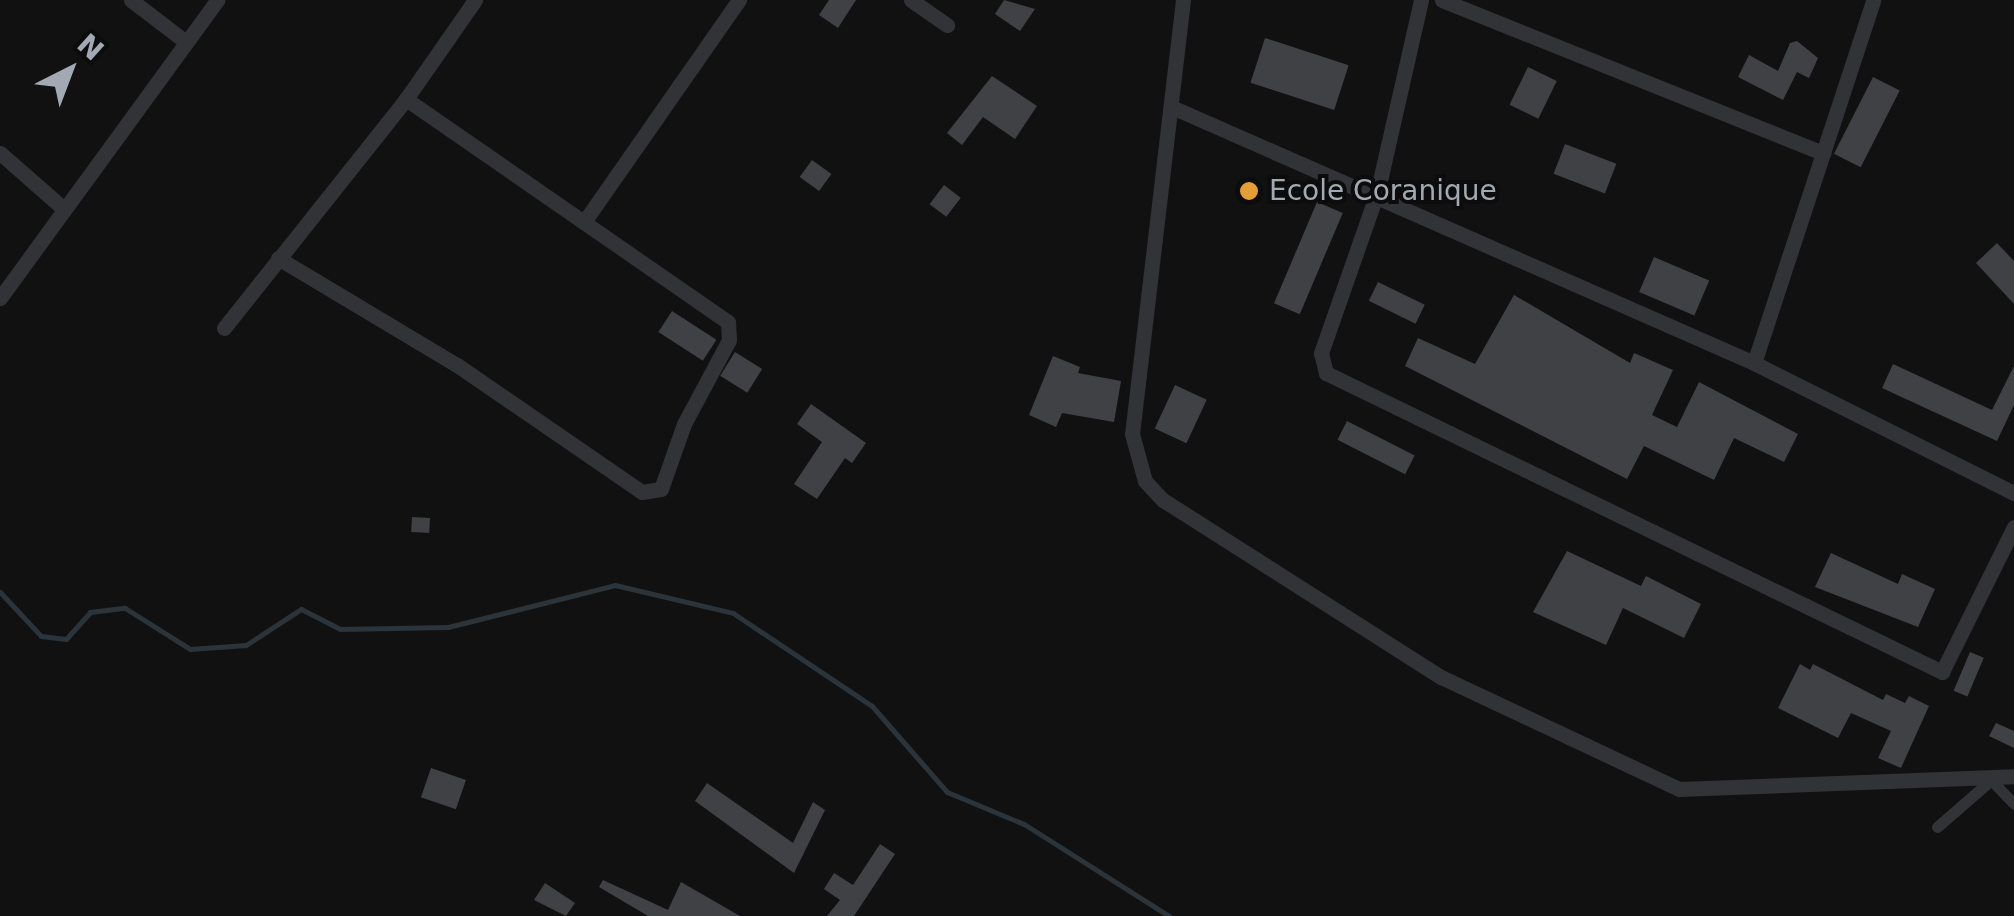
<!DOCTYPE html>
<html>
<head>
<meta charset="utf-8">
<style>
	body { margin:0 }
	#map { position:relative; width:2014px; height:916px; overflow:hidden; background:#111112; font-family:"DejaVu Sans",sans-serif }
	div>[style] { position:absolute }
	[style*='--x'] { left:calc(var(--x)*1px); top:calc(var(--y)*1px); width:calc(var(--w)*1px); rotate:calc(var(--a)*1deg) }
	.stream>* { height:5px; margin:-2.5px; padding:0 2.5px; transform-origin:2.5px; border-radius:2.5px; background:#2b343a }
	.building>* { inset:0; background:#404145; transform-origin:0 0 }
	.pedestrian>* { height:11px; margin:-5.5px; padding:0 5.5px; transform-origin:5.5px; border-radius:5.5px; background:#323337 }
	.minor>* { height:15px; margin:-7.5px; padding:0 7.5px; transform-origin:7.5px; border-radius:7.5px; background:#323337 }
	.dots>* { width:28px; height:28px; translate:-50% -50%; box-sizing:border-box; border:5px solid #0c0c0d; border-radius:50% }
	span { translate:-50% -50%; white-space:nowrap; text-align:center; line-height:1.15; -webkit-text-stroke:8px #0c0c0d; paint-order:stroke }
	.poi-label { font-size:28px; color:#a3a9b2 }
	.left { translate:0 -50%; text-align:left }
	.north { position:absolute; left:20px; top:20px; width:100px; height:100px; -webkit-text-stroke:8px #0c0c0d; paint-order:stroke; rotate:42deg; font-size:28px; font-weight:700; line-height:40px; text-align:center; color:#a3a9b2 }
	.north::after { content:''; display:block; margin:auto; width:35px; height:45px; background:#a3a9b2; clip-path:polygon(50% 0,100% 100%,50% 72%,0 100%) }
</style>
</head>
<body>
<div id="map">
	<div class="stream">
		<div style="--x:0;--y:592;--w:60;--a:47"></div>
		<div style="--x:41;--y:636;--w:25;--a:7"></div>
		<div style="--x:66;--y:639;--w:36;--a:-48"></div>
		<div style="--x:90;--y:612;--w:35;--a:-7"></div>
		<div style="--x:125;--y:608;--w:77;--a:32.2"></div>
		<div style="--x:190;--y:649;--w:56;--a:-4.1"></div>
		<div style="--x:246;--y:645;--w:66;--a:-33.2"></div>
		<div style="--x:301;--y:609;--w:44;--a:27.1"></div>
		<div style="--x:340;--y:629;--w:108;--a:-1.1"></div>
		<div style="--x:448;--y:627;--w:172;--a:-14.1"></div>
		<div style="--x:615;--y:585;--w:121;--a:13.3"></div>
		<div style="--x:733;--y:613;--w:167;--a:33.8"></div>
		<div style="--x:872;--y:706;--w:114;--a:48.9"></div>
		<div style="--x:947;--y:792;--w:83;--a:22.6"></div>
		<div style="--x:1024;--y:824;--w:172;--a:32.4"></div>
	</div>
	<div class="building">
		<div style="clip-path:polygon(829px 0,856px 0,838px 28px,819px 15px)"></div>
		<div style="clip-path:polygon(1004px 0,1035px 9px,1020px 31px,995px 14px)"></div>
		<div style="left:1265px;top:38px;width:88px;height:47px;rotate:18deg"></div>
		<div style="clip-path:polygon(1797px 41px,1818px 58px,1809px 78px,1797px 72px,1783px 100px,1738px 77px,1749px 55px,1778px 71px,1790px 43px)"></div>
		<div style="left:1528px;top:67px;width:32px;height:42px;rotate:26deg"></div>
		<div style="clip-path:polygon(992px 76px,1037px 106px,1015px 139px,983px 117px,962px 145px,947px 133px)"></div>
		<div style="left:1873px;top:77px;width:30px;height:86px;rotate:27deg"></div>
		<div style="left:1565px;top:144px;width:55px;height:32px;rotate:21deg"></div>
		<div style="left:812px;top:160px;width:24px;height:21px;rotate:36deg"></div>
		<div style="left:944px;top:185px;width:21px;height:24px;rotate:37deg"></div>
		<div style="left:1317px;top:202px;width:28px;height:110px;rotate:23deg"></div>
		<div style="clip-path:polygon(1997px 243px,2014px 261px,2014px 304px,1976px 263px)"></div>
		<div style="left:1654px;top:257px;width:60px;height:38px;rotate:23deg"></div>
		<div style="left:1378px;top:282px;width:52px;height:21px;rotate:26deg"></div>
		<div style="clip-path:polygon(1514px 295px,1630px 363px,1634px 353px,1673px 370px,1652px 415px,1677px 427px,1699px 382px,1798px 434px,1784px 462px,1734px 438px,1714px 480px,1644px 446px,1627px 479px,1405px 366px,1418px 338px,1475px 364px)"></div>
		<div style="left:672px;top:311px;width:53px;height:25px;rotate:33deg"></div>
		<div style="left:735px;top:352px;width:32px;height:28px;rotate:32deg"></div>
		<div style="clip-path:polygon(1053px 356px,1080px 367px,1078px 373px,1121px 381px,1114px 422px,1062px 413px,1056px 427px,1029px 415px)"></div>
		<div style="clip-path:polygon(1893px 364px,1992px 410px,2014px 366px,2014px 405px,1997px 441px,1882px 388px)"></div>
		<div style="left:1175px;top:385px;width:35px;height:48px;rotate:25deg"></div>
		<div style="clip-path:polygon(811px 404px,866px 443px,852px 463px,845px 458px,817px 499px,794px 484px,822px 442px,797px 424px)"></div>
		<div style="left:1347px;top:421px;width:76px;height:21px;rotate:27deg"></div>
		<div style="left:412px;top:517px;width:18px;height:15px;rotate:3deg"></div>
		<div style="clip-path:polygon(1567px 551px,1641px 586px,1646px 576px,1701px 604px,1684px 638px,1623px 608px,1606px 645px,1533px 612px)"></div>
		<div style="clip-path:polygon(1831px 553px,1898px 584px,1902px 574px,1935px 589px,1918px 627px,1815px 587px)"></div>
		<div style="left:1970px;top:652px;width:15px;height:42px;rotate:23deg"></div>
		<div style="clip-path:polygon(1800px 664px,1810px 670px,1813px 664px,1883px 700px,1886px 694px,1905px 703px,1909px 696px,1929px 706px,1901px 768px,1878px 758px,1891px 731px,1851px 713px,1838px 738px,1778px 708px)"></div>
		<div style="clip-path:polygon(1996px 723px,2014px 731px,2014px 748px,1989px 736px)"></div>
		<div style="left:431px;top:768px;width:37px;height:31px;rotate:19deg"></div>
		<div style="clip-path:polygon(707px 783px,793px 843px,813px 802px,825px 810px,794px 873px,695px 801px)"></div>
		<div style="clip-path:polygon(880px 844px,895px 854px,854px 916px,827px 916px,840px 900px,824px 889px,834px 873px,853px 885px)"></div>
		<div style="clip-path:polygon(603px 880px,668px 910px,681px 882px,740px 916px,648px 916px,599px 887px)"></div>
		<div style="clip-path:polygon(545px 883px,575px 903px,566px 916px,534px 900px)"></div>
	</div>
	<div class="pedestrian">
		<div style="--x:1937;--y:827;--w:72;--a:-41"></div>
		<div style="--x:1991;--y:780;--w:33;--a:46"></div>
	</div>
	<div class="minor">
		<div style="--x:131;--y:0;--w:69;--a:37.4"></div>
		<div style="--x:911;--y:0;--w:44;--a:34.8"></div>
		<div style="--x:1183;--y:0;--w:437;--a:96.7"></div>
		<div style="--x:1132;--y:434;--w:49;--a:74.5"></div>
		<div style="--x:1145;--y:481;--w:26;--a:47"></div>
		<div style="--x:1163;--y:500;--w:330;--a:32.5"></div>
		<div style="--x:1441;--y:677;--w:263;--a:25.2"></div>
		<div style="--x:1679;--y:789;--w:335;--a:-2.2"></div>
		<div style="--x:1421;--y:0;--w:198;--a:102.8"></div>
		<div style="--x:1377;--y:193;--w:170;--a:109.3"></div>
		<div style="--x:1321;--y:353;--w:21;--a:76"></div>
		<div style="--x:1326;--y:373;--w:685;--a:25.89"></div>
		<div style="--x:1942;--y:672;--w:162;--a:-63.6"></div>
		<div style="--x:1442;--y:0;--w:411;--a:21.9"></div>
		<div style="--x:1174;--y:108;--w:634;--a:23.73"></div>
		<div style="--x:1754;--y:363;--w:291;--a:26.6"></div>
		<div style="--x:0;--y:153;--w:85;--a:41.2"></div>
		<div style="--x:584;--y:222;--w:271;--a:-55.1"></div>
		<div style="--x:278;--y:258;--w:209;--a:30.9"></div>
		<div style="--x:457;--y:365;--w:224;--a:34.5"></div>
		<div style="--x:642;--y:492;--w:19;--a:-9"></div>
		<div style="--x:661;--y:489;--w:69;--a:-70.5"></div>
		<div style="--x:684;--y:424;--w:95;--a:-61.8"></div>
		<div style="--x:729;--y:340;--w:18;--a:-93"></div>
		<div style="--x:728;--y:322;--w:392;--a:-145.3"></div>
		<div style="--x:0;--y:298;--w:369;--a:-53.9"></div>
		<div style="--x:224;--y:328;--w:293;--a:-51.5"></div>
		<div style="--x:406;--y:99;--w:121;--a:-55.1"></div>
		<div style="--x:1754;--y:363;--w:382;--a:-71.8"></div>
	</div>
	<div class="dots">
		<div style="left:1249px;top:191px;background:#e59d36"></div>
	</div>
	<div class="poi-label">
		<span class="left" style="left:1269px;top:191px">Ecole Coranique</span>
	</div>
	<div class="north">N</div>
</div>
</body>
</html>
